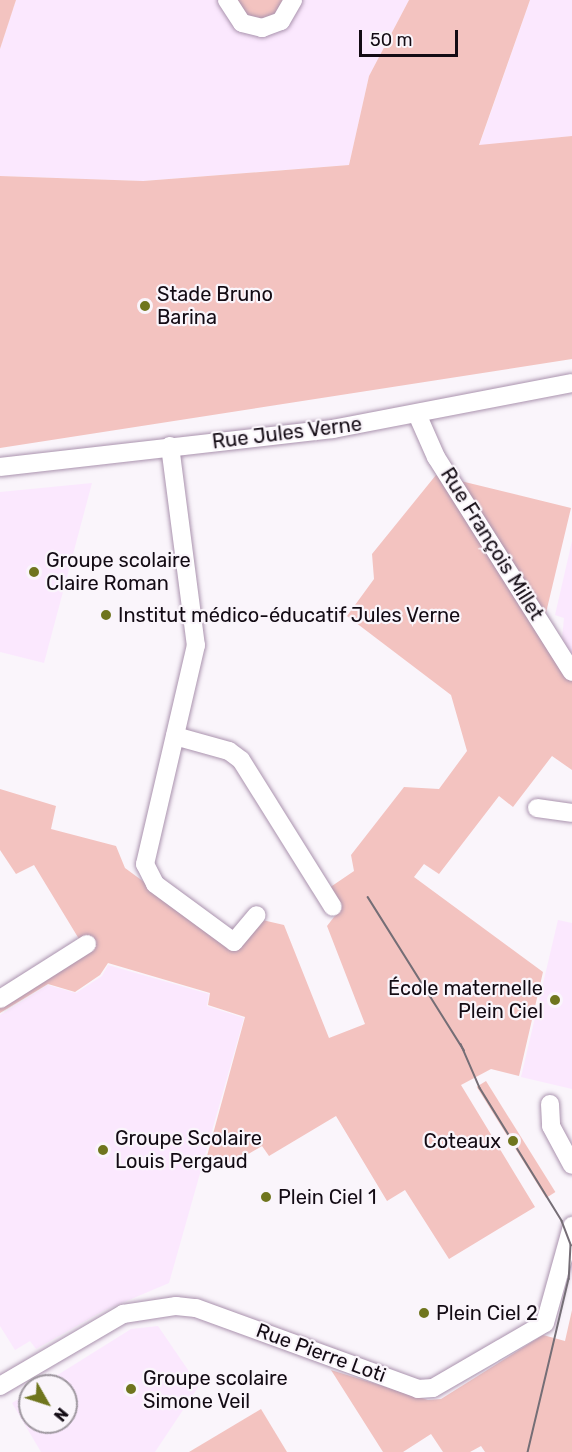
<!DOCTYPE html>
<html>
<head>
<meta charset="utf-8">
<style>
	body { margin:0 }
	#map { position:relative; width:572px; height:1452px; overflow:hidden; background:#faf5fb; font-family:Rubik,sans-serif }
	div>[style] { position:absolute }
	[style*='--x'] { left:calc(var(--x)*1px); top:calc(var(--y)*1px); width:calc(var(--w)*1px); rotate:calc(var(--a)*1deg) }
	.built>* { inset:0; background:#fbe8fe }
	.green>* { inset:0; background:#f3c3c0; transform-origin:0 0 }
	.roads { filter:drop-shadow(0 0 2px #aa93ae) drop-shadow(0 0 2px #aa93ae) }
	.minor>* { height:18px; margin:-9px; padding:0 9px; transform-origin:9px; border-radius:9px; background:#fff }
	.tram>* { height:1.5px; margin:-0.75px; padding:0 0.75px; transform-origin:0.75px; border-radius:0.75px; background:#756e76 }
	.dots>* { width:16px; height:16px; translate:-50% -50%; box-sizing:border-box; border:3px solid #faf5fb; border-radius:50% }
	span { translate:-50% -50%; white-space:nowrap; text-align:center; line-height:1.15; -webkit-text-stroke:4.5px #faf5fb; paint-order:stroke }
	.poi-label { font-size:20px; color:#130b14 }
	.left { translate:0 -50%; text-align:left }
	.right { translate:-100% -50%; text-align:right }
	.street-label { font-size:20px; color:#130b14 }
	.north { position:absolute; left:18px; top:1374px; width:60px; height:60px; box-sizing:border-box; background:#faf5fb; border:2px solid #9e979f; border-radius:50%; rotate:129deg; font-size:16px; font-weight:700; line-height:24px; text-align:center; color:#130b14 }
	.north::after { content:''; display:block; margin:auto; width:21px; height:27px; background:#6f751d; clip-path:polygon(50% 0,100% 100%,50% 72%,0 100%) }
	.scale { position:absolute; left:359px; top:30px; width:99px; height:27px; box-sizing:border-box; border:3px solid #130b14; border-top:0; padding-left:8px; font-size:18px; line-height:21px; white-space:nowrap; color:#130b14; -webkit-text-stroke:4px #faf5fb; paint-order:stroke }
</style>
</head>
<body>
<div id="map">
	<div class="built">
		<div style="clip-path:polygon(16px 0,409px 0,369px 76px,349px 165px,142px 181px,0 176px,0 49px)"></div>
		<div style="clip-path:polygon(530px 0,572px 0,572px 136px,479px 146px)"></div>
		<div style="clip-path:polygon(92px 483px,44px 663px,0 652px,0 492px)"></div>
		<div style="clip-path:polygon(572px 541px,572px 655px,562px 638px,564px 618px,555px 615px)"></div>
		<div style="clip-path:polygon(558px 920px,572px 923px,572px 1089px,521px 1077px)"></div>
		<div style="clip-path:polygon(108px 965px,209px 994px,207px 1006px,244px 1018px,169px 1283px,103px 1311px,36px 1349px,30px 1341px,15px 1350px,0 1326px,0 1015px,48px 985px,76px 993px,102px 976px)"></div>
		<div style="clip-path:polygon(158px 1326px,199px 1386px,155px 1452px,41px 1452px,12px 1403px,30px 1392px,30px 1422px,66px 1422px,66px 1386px,40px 1386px,131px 1329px)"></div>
	</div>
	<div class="green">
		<div style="clip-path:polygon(0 0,16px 0,0 49px)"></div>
		<div style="clip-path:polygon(236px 0,285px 0,279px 12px,264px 19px,248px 16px)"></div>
		<div style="clip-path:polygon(409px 0,530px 0,479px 145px,572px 136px,572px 359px,0 448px,0 176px,143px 181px,349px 165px,369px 76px)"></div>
		<div style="clip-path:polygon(436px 475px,571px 508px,545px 617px,572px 660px,572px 770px,552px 756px,513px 807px,499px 796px,439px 874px,424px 864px,414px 877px,543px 972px,519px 1076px,491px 1069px,461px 1085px,535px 1207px,449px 1259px,405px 1190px,387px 1201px,336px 1116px,269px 1156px,262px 1146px,233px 1163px,207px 1156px,245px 1017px,208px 1005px,210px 993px,108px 963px,100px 975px,75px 992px,48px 984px,0 1013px,0 989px,79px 939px,34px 865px,16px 874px,0 850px,0 789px,56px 806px,51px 829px,116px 846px,125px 868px,234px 948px,258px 919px,284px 925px,329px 1038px,365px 1024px,327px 926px,341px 908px,329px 888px,354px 871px,351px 855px,404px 787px,439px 789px,467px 751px,451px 695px,347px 616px,374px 579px,372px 554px)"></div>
		<div style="left:486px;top:1081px;width:131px;height:11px;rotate:58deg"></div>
		<div style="clip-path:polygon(572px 1310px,572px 1452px,485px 1452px,481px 1446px,470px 1452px,443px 1452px,431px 1434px,403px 1452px,383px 1452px,331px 1370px,428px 1400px,441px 1399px,543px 1335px,565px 1341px)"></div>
		<div style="clip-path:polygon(261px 1409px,287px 1452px,189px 1452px)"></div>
	</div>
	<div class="roads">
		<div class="minor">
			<div style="--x:227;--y:0;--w:27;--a:57"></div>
			<div style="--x:242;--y:23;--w:21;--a:14"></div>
			<div style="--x:262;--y:28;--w:20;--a:-20"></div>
			<div style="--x:281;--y:21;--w:24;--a:-60"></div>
			<div style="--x:417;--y:414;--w:47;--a:66.2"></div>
			<div style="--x:436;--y:457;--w:254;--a:57.7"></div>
			<div style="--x:170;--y:446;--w:201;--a:82.6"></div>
			<div style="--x:196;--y:645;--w:225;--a:103.1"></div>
			<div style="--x:145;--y:864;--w:22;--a:63"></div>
			<div style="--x:155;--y:884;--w:98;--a:36.3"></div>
			<div style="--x:234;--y:942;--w:35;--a:-50"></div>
			<div style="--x:0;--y:467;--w:335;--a:-6.5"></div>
			<div style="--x:333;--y:429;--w:243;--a:-10.9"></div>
			<div style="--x:175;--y:736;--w:56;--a:15.5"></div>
			<div style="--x:229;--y:751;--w:15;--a:37"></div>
			<div style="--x:241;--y:760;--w:173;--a:58"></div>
			<div style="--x:537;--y:808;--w:35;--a:8"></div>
			<div style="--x:0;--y:999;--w:103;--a:-32.3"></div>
			<div style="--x:550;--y:1104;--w:22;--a:87"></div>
			<div style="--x:551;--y:1126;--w:44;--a:61.7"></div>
			<div style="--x:0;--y:1386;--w:143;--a:-30.3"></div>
			<div style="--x:123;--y:1314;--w:54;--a:-8.6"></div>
			<div style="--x:176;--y:1306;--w:20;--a:6"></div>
			<div style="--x:196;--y:1308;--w:236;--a:20"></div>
			<div style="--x:418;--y:1389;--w:15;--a:-4"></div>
			<div style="--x:433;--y:1388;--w:129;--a:-30.1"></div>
			<div style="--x:545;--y:1323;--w:101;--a:-74.4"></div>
		</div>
	</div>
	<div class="tram">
		<div style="--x:368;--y:897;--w:181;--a:57.9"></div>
		<div style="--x:461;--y:1044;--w:48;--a:66.6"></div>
		<div style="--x:480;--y:1088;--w:156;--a:58.3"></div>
		<div style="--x:562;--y:1221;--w:26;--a:69"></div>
		<div style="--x:571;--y:1245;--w:34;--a:93"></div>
		<div style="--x:569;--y:1279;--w:178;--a:103.3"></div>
	</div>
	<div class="dots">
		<div style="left:145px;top:306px;background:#6f751d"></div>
		<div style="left:34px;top:572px;background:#6f751d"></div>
		<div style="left:106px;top:615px;background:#6f751d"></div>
		<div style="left:555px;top:1000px;background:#6f751d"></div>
		<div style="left:513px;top:1141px;background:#6f751d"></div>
		<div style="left:103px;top:1150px;background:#6f751d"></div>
		<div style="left:266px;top:1197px;background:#6f751d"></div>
		<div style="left:424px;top:1313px;background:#6f751d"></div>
		<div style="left:131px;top:1389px;background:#6f751d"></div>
	</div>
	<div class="poi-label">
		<span class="left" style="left:157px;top:306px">Stade Bruno<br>Barina</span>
		<span class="left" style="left:46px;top:572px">Groupe scolaire<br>Claire Roman</span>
		<span class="left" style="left:118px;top:615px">Institut médico-éducatif Jules Verne</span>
		<span class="right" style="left:543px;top:1000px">École maternelle<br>Plein Ciel</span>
		<span class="left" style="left:115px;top:1150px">Groupe Scolaire<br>Louis Pergaud</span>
		<span class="right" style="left:501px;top:1141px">Coteaux</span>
		<span class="left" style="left:278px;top:1197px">Plein Ciel 1</span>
		<span class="left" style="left:436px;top:1313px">Plein Ciel 2</span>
		<span class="left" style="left:143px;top:1390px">Groupe scolaire<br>Simone Veil</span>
	</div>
	<div class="street-label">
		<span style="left:287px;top:433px;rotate:-7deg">Rue Jules Verne</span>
		<span style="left:492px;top:544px;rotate:58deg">Rue François Millet</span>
		<span style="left:321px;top:1353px;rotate:20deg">Rue Pierre Loti</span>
	</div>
	<div class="north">N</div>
	<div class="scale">50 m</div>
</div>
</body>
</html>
